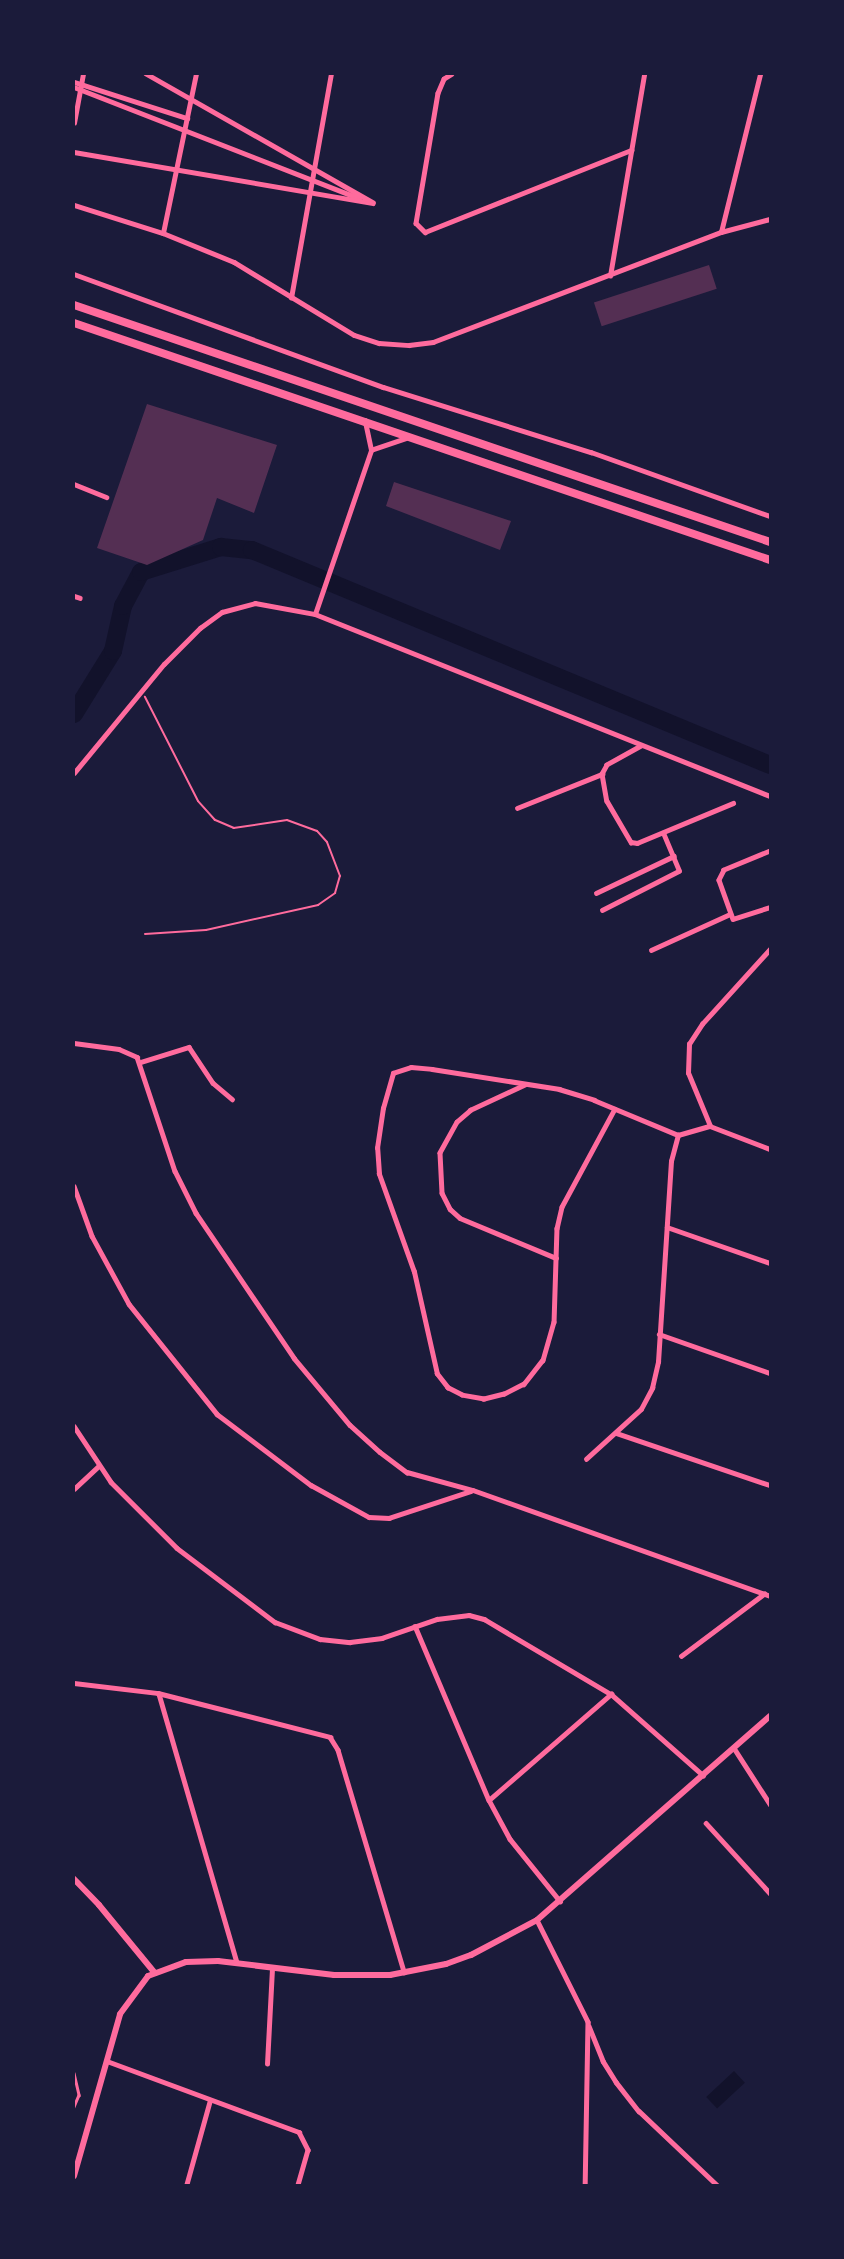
<!DOCTYPE html>
<html>
<head>
<meta charset="utf-8">
<style>
	body { margin:0 }
	#map { position:relative; width:844px; height:2259px; overflow:hidden; background:#1b1b3a; font-family:"IBM Plex Sans",sans-serif }
	div>[style] { position:absolute }
	[style*='--x'] { left:calc(var(--x)*1px); top:calc(var(--y)*1px); width:calc(var(--w)*1px); rotate:calc(var(--a)*1deg) }
	.water>* { inset:0; background:#12122b; transform-origin:0 0 }
	.river>* { height:18px; margin:-9px; padding:0 9px; transform-origin:9px; border-radius:9px; background:#12122b }
	.building>* { inset:0; background:#542f53; transform-origin:0 0 }
	.path>* { height:2px; margin:-1px; padding:0 1px; transform-origin:1px; border-radius:1px; background:#ff6b9d }
	.service>* { height:2.5px; margin:-1.25px; padding:0 1.25px; transform-origin:1.25px; border-radius:1.25px; background:#ff6b9d }
	.minor>* { height:4.5px; margin:-2.25px; padding:0 2.25px; transform-origin:2.25px; border-radius:2.25px; background:#ff6b9d }
	.tertiary>* { height:6px; margin:-3px; padding:0 3px; transform-origin:3px; border-radius:3px; background:#ff6b9d }
	.secondary>* { height:6px; margin:-3px; padding:0 3px; transform-origin:3px; border-radius:3px; background:#ff6b9d }
	.trunk>* { height:8px; margin:-4px; padding:0 4px; transform-origin:4px; border-radius:4px; background:#ff6b9d }
	span { translate:-50% -50%; white-space:nowrap; text-align:center; line-height:1.15; -webkit-text-stroke:7px #1b1b3a; paint-order:stroke }
	.frame { position:absolute; inset:0; border:75px solid #1b1b3a; pointer-events:none }
</style>
</head>
<body>
<div id="map">
	<div class="water">
		<div style="left:734px;top:2071px;width:16px;height:38px;rotate:47deg"></div>
	</div>
	<div class="river">
		<div style="--x:74;--y:714;--w:74;--a:-58.2"></div>
		<div style="--x:113;--y:651;--w:46;--a:-77.5"></div>
		<div style="--x:123;--y:606;--w:38;--a:-62"></div>
		<div style="--x:141;--y:572;--w:84;--a:-17.4"></div>
		<div style="--x:221;--y:547;--w:31;--a:6"></div>
		<div style="--x:252;--y:550;--w:561;--a:22.54"></div>
	</div>
	<div class="building">
		<div style="left:709px;top:265px;width:25px;height:121px;rotate:72deg"></div>
		<div style="clip-path:polygon(147px 404px,277px 445px,254px 513px,217px 498px,203px 540px,147px 565px,97px 548px)"></div>
		<div style="clip-path:polygon(394px 482px,511px 521px,500px 550px,386px 506px)"></div>
	</div>
	<div class="path">
		<div style="--x:145;--y:934;--w:61;--a:-3.8"></div>
		<div style="--x:206;--y:930;--w:115;--a:-12.6"></div>
		<div style="--x:318;--y:905;--w:21;--a:-35"></div>
		<div style="--x:335;--y:893;--w:18;--a:-74"></div>
		<div style="--x:340;--y:876;--w:36;--a:-111"></div>
		<div style="--x:327;--y:842;--w:15;--a:-132"></div>
		<div style="--x:317;--y:831;--w:32;--a:-160"></div>
		<div style="--x:287;--y:820;--w:54;--a:171.4"></div>
		<div style="--x:234;--y:828;--w:21;--a:-157"></div>
		<div style="--x:215;--y:820;--w:25;--a:-132"></div>
		<div style="--x:198;--y:801;--w:117;--a:-117"></div>
	</div>
	<div class="service">
		<div style="--x:74;--y:2073;--w:23;--a:77"></div>
		<div style="--x:79;--y:2095;--w:13;--a:113"></div>
	</div>
	<div class="minor">
		<div style="--x:452;--y:74;--w:9;--a:148"></div>
		<div style="--x:444;--y:79;--w:15;--a:113"></div>
		<div style="--x:438;--y:93;--w:132;--a:99.6"></div>
		<div style="--x:416;--y:223;--w:13;--a:45"></div>
		<div style="--x:425;--y:232;--w:222;--a:-21.7"></div>
		<div style="--x:74;--y:82;--w:119;--a:17.7"></div>
		<div style="--x:74;--y:87;--w:306;--a:21.3"></div>
		<div style="--x:74;--y:123;--w:50;--a:-79.6"></div>
		<div style="--x:74;--y:152;--w:303;--a:9.7"></div>
		<div style="--x:373;--y:203;--w:261;--a:-150.4"></div>
		<div style="--x:74;--y:205;--w:93;--a:17.5"></div>
		<div style="--x:163;--y:233;--w:77;--a:22.2"></div>
		<div style="--x:234;--y:262;--w:140;--a:31.3"></div>
		<div style="--x:354;--y:335;--w:26;--a:18"></div>
		<div style="--x:379;--y:343;--w:30;--a:4"></div>
		<div style="--x:409;--y:345;--w:24;--a:-7"></div>
		<div style="--x:433;--y:342;--w:308;--a:-20.9"></div>
		<div style="--x:721;--y:232;--w:51;--a:-14.9"></div>
		<div style="--x:721;--y:232;--w:163;--a:-76.1"></div>
		<div style="--x:163;--y:233;--w:162;--a:-78.3"></div>
		<div style="--x:74;--y:274;--w:329;--a:20.1"></div>
		<div style="--x:383;--y:387;--w:218;--a:17.4"></div>
		<div style="--x:591;--y:452;--w:190;--a:19.7"></div>
		<div style="--x:610;--y:276;--w:205;--a:-80.4"></div>
		<div style="--x:291;--y:298;--w:228;--a:-79.9"></div>
		<div style="--x:371;--y:450;--w:37;--a:-19"></div>
		<div style="--x:74;--y:484;--w:35;--a:22"></div>
		<div style="--x:74;--y:596;--w:6;--a:18"></div>
		<div style="--x:315;--y:614;--w:173;--a:-71.1"></div>
		<div style="--x:371;--y:450;--w:30;--a:-102"></div>
		<div style="--x:641;--y:746;--w:39;--a:151"></div>
		<div style="--x:607;--y:765;--w:10;--a:119"></div>
		<div style="--x:602;--y:774;--w:27;--a:80"></div>
		<div style="--x:607;--y:801;--w:48;--a:59.7"></div>
		<div style="--x:631;--y:842;--w:6;--a:9"></div>
		<div style="--x:637;--y:843;--w:104;--a:-22.6"></div>
		<div style="--x:74;--y:773;--w:141;--a:-50.5"></div>
		<div style="--x:164;--y:664;--w:51;--a:-45"></div>
		<div style="--x:200;--y:628;--w:27;--a:-36"></div>
		<div style="--x:222;--y:612;--w:34;--a:-15"></div>
		<div style="--x:255;--y:603;--w:61;--a:10.4"></div>
		<div style="--x:315;--y:614;--w:490;--a:21.8"></div>
		<div style="--x:517;--y:808;--w:92;--a:-21.8"></div>
		<div style="--x:770;--y:851;--w:50;--a:157.6"></div>
		<div style="--x:724;--y:870;--w:11;--a:117"></div>
		<div style="--x:719;--y:880;--w:41;--a:70.3"></div>
		<div style="--x:733;--y:919;--w:39;--a:-18"></div>
		<div style="--x:596;--y:893;--w:86;--a:-25.4"></div>
		<div style="--x:602;--y:910;--w:86;--a:-26.9"></div>
		<div style="--x:679;--y:871;--w:41;--a:-112.8"></div>
		<div style="--x:651;--y:950;--w:87;--a:-24.5"></div>
		<div style="--x:74;--y:1043;--w:45;--a:7.6"></div>
		<div style="--x:119;--y:1049;--w:20;--a:24"></div>
		<div style="--x:137;--y:1057;--w:120;--a:71.6"></div>
		<div style="--x:175;--y:1171;--w:47;--a:63.4"></div>
		<div style="--x:196;--y:1213;--w:175;--a:55.9"></div>
		<div style="--x:294;--y:1358;--w:87;--a:50.1"></div>
		<div style="--x:350;--y:1425;--w:40;--a:42"></div>
		<div style="--x:380;--y:1452;--w:34;--a:37"></div>
		<div style="--x:407;--y:1472;--w:68;--a:15.3"></div>
		<div style="--x:473;--y:1490;--w:315;--a:19.6"></div>
		<div style="--x:141;--y:1062;--w:50;--a:-17.4"></div>
		<div style="--x:189;--y:1047;--w:43;--a:56.3"></div>
		<div style="--x:213;--y:1083;--w:25;--a:40"></div>
		<div style="--x:525;--y:1085;--w:60;--a:155.2"></div>
		<div style="--x:471;--y:1110;--w:18;--a:139"></div>
		<div style="--x:457;--y:1122;--w:35;--a:119"></div>
		<div style="--x:440;--y:1153;--w:40;--a:87.1"></div>
		<div style="--x:442;--y:1193;--w:18;--a:63"></div>
		<div style="--x:450;--y:1209;--w:13;--a:42"></div>
		<div style="--x:460;--y:1218;--w:104;--a:22.6"></div>
		<div style="--x:615;--y:1109;--w:111;--a:118.4"></div>
		<div style="--x:562;--y:1207;--w:22;--a:103"></div>
		<div style="--x:557;--y:1228;--w:94;--a:91.8"></div>
		<div style="--x:554;--y:1322;--w:40;--a:106"></div>
		<div style="--x:543;--y:1360;--w:31;--a:128"></div>
		<div style="--x:524;--y:1384;--w:22;--a:153"></div>
		<div style="--x:504;--y:1394;--w:21;--a:166"></div>
		<div style="--x:484;--y:1399;--w:22;--a:-170"></div>
		<div style="--x:462;--y:1395;--w:16;--a:-153"></div>
		<div style="--x:448;--y:1388;--w:18;--a:-128"></div>
		<div style="--x:437;--y:1374;--w:105;--a:-102.7"></div>
		<div style="--x:414;--y:1272;--w:104;--a:-109.7"></div>
		<div style="--x:379;--y:1174;--w:26;--a:-94"></div>
		<div style="--x:377;--y:1148;--w:40;--a:-81.5"></div>
		<div style="--x:383;--y:1108;--w:36;--a:-74"></div>
		<div style="--x:393;--y:1073;--w:19;--a:-18"></div>
		<div style="--x:411;--y:1067;--w:21;--a:5"></div>
		<div style="--x:432;--y:1069;--w:129;--a:8.9"></div>
		<div style="--x:559;--y:1089;--w:37;--a:17"></div>
		<div style="--x:594;--y:1100;--w:91;--a:22.6"></div>
		<div style="--x:678;--y:1135;--w:33;--a:-16"></div>
		<div style="--x:710;--y:1126;--w:64;--a:21"></div>
		<div style="--x:710;--y:1126;--w:57;--a:-112.5"></div>
		<div style="--x:688;--y:1073;--w:29;--a:-88"></div>
		<div style="--x:689;--y:1044;--w:24;--a:-57"></div>
		<div style="--x:702;--y:1024;--w:101;--a:-47.8"></div>
		<div style="--x:74;--y:1186;--w:53;--a:70.2"></div>
		<div style="--x:92;--y:1236;--w:77;--a:61.4"></div>
		<div style="--x:129;--y:1304;--w:141;--a:51.3"></div>
		<div style="--x:217;--y:1414;--w:118;--a:37.1"></div>
		<div style="--x:311;--y:1485;--w:66;--a:28.9"></div>
		<div style="--x:369;--y:1517;--w:20;--a:3"></div>
		<div style="--x:389;--y:1518;--w:86;--a:-18.2"></div>
		<div style="--x:667;--y:1227;--w:109;--a:19.3"></div>
		<div style="--x:659;--y:1334;--w:118;--a:19.4"></div>
		<div style="--x:74;--y:1426;--w:67;--a:56.5"></div>
		<div style="--x:111;--y:1482;--w:93;--a:45"></div>
		<div style="--x:177;--y:1548;--w:123;--a:37.1"></div>
		<div style="--x:275;--y:1622;--w:48;--a:20.7"></div>
		<div style="--x:320;--y:1639;--w:30;--a:6"></div>
		<div style="--x:350;--y:1642;--w:32;--a:-7"></div>
		<div style="--x:382;--y:1638;--w:58;--a:-19.1"></div>
		<div style="--x:437;--y:1619;--w:32;--a:-7"></div>
		<div style="--x:469;--y:1615;--w:16;--a:15"></div>
		<div style="--x:484;--y:1619;--w:147;--a:30.6"></div>
		<div style="--x:611;--y:1694;--w:123;--a:41.4"></div>
		<div style="--x:616;--y:1433;--w:163;--a:18.7"></div>
		<div style="--x:586;--y:1459;--w:74;--a:-42.3"></div>
		<div style="--x:641;--y:1409;--w:24;--a:-62"></div>
		<div style="--x:652;--y:1388;--w:27;--a:-77"></div>
		<div style="--x:658;--y:1362;--w:201;--a:-86.3"></div>
		<div style="--x:671;--y:1161;--w:27;--a:-75"></div>
		<div style="--x:74;--y:1489;--w:34;--a:-43"></div>
		<div style="--x:415;--y:1626;--w:189;--a:67"></div>
		<div style="--x:489;--y:1800;--w:44;--a:61.7"></div>
		<div style="--x:510;--y:1839;--w:80;--a:51.1"></div>
		<div style="--x:681;--y:1656;--w:104;--a:-36.8"></div>
		<div style="--x:74;--y:1683;--w:85;--a:6.8"></div>
		<div style="--x:158;--y:1693;--w:178;--a:14.3"></div>
		<div style="--x:330;--y:1737;--w:15;--a:58"></div>
		<div style="--x:338;--y:1750;--w:232;--a:73.4"></div>
		<div style="--x:159;--y:1694;--w:279;--a:73.8"></div>
		<div style="--x:734;--y:1748;--w:67;--a:57.3"></div>
		<div style="--x:489;--y:1800;--w:162;--a:-41"></div>
		<div style="--x:706;--y:1823;--w:95;--a:47.6"></div>
		<div style="--x:537;--y:1920;--w:114;--a:63.4"></div>
		<div style="--x:588;--y:2022;--w:164;--a:91"></div>
		<div style="--x:589;--y:2026;--w:38;--a:68"></div>
		<div style="--x:603;--y:2061;--w:25;--a:58"></div>
		<div style="--x:616;--y:2082;--w:37;--a:52"></div>
		<div style="--x:639;--y:2111;--w:109;--a:43.5"></div>
		<div style="--x:107;--y:2061;--w:205;--a:20.3"></div>
		<div style="--x:299;--y:2132;--w:20;--a:63"></div>
		<div style="--x:308;--y:2150;--w:37;--a:106"></div>
		<div style="--x:267;--y:2064;--w:96;--a:-87"></div>
		<div style="--x:186;--y:2186;--w:89;--a:-74.4"></div>
	</div>
	<div class="tertiary">
		<div style="--x:74;--y:1879;--w:36;--a:46"></div>
		<div style="--x:99;--y:1905;--w:87;--a:50.6"></div>
	</div>
	<div class="secondary">
		<div style="--x:74;--y:2176;--w:168;--a:-74.1"></div>
		<div style="--x:120;--y:2014;--w:47;--a:-53.6"></div>
		<div style="--x:148;--y:1976;--w:40;--a:-20.2"></div>
		<div style="--x:186;--y:1962;--w:32;--a:-2"></div>
		<div style="--x:218;--y:1961;--w:117;--a:6.9"></div>
		<div style="--x:334;--y:1975;--w:56;--a:0"></div>
		<div style="--x:390;--y:1975;--w:57;--a:-11.1"></div>
		<div style="--x:446;--y:1964;--w:27;--a:-20"></div>
		<div style="--x:471;--y:1955;--w:75;--a:-27.9"></div>
		<div style="--x:537;--y:1920;--w:310;--a:-41.2"></div>
	</div>
	<div class="trunk">
		<div style="--x:74;--y:305;--w:735;--a:18.8"></div>
		<div style="--x:74;--y:323;--w:735;--a:18.8"></div>
	</div>
	<div class="frame"></div>
</div>
</body>
</html>
